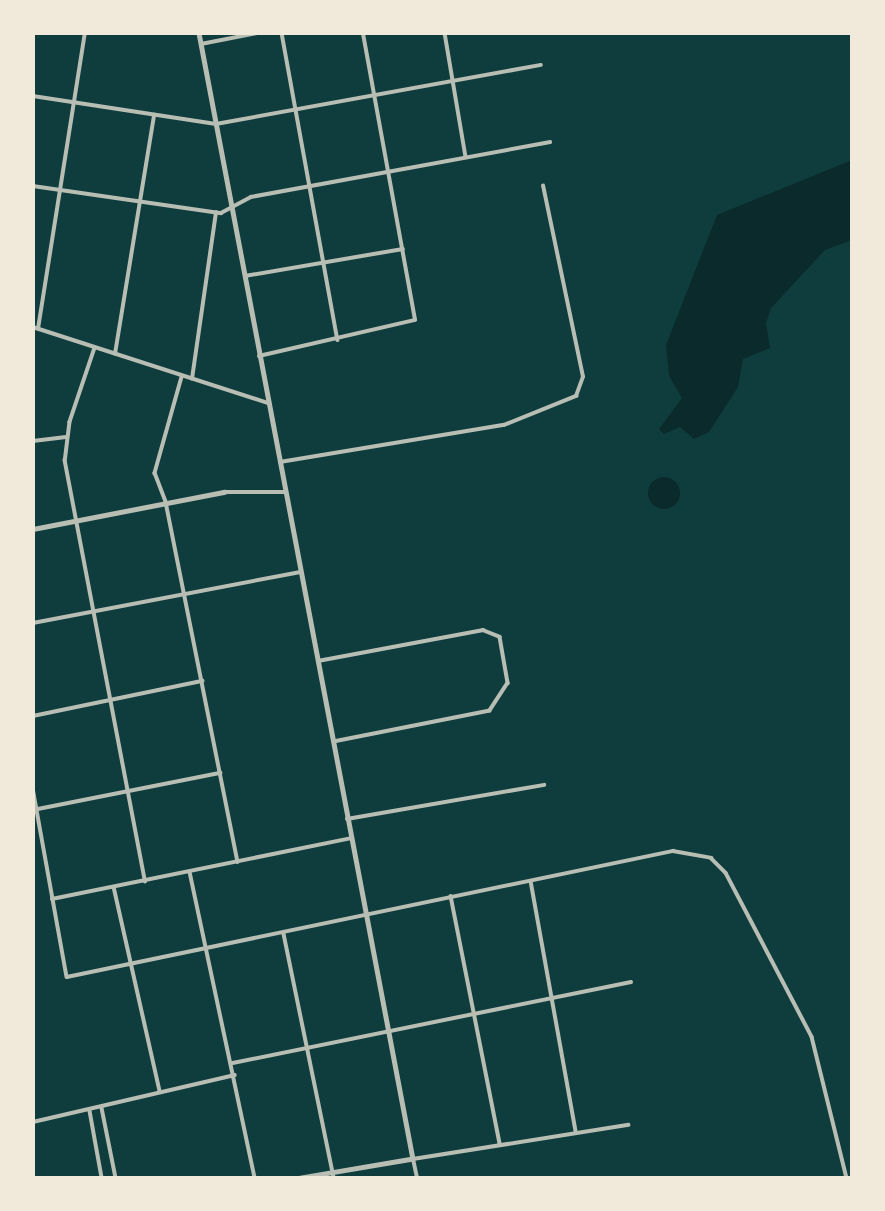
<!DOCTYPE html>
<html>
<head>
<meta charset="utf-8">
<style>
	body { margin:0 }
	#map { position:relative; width:885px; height:1211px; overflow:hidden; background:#0f3d3e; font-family:Jost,sans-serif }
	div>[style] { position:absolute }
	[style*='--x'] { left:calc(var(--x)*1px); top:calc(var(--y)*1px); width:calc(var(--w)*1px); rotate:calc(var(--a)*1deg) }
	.water>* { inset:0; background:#0a2a2b }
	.round { border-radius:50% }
	.minor>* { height:3.5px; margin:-1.75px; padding:0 1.75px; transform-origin:1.75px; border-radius:1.75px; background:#b8beb3 }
	.tertiary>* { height:4.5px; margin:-2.25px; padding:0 2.25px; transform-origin:2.25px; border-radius:2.25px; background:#b8beb3 }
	span { translate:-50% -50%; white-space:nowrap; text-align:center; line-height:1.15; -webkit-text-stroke:7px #f1e9da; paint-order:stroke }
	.frame { position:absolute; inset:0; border:35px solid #f1e9da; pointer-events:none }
</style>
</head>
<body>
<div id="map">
	<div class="water">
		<div style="clip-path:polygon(852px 160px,852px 240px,825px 250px,771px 308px,766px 323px,770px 348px,743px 359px,738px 387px,709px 432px,694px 439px,680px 427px,664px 434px,659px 429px,682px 398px,669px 376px,666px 345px,717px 215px)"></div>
		<div class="round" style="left:648px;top:477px;width:32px;height:32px"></div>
	</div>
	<div class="minor">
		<div style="--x:282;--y:33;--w:312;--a:79.7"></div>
		<div style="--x:445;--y:33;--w:126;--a:80.4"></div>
		<div style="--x:201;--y:44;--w:57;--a:-11.1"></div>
		<div style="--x:33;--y:96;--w:185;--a:8.7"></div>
		<div style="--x:216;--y:124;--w:330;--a:-10.3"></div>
		<div style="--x:33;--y:186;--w:190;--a:8.2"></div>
		<div style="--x:221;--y:213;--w:34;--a:-28"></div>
		<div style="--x:251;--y:197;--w:304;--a:-10.4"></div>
		<div style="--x:245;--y:276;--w:160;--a:-9.7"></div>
		<div style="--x:33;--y:327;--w:247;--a:17.9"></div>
		<div style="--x:38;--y:329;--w:300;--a:-81"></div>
		<div style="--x:95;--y:348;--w:78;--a:108.7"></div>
		<div style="--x:70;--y:422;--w:38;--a:97"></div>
		<div style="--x:65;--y:460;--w:429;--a:79.2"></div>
		<div style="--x:115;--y:354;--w:242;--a:-80.7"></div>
		<div style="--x:259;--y:356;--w:160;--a:-13"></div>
		<div style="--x:415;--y:320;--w:292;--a:-100.3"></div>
		<div style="--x:182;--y:377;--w:100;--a:105.7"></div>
		<div style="--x:155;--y:473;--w:31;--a:69"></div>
		<div style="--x:166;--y:502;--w:367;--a:78.7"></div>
		<div style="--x:192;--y:379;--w:168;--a:-81.8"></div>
		<div style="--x:33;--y:441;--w:33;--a:-7"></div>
		<div style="--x:280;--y:462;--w:227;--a:-9.4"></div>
		<div style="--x:504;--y:425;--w:78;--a:-21.9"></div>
		<div style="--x:576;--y:396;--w:20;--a:-70"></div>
		<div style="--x:583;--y:377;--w:195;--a:-101.8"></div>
		<div style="--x:33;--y:623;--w:272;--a:-10.8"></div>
		<div style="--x:318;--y:661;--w:168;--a:-10.6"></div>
		<div style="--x:483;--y:630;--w:18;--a:22"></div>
		<div style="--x:500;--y:637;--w:47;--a:80.1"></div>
		<div style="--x:508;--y:683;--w:33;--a:123"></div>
		<div style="--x:490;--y:711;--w:159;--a:168.8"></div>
		<div style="--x:33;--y:716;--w:173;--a:-11.7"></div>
		<div style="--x:33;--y:788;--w:192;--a:79.8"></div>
		<div style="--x:67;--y:977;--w:619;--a:-11.75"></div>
		<div style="--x:673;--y:851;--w:39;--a:10"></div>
		<div style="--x:711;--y:858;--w:21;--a:45"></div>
		<div style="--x:726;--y:873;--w:185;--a:62.3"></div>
		<div style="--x:812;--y:1037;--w:145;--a:76.1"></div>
		<div style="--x:33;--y:810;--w:191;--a:-11.2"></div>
		<div style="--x:347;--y:819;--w:200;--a:-9.8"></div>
		<div style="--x:190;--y:872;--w:313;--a:78"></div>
		<div style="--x:531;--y:881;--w:254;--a:79.8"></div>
		<div style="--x:114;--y:887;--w:209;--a:77.3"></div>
		<div style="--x:451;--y:896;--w:252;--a:78.8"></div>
		<div style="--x:52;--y:899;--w:305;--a:-11.5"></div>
		<div style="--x:284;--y:934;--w:249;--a:78.4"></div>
		<div style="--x:233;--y:1063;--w:406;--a:-11.5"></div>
		<div style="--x:102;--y:1108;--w:71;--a:78.7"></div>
		<div style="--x:90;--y:1111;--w:68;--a:79.8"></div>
		<div style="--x:33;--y:1122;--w:207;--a:-13.1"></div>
		<div style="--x:417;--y:1178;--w:19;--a:-102"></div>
		<div style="--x:413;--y:1159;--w:218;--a:-9"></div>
	</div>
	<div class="tertiary">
		<div style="--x:199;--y:33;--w:1146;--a:79.24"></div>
		<div style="--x:413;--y:1159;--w:114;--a:170.4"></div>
		<div style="--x:33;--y:529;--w:195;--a:-11"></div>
		<div style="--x:224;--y:492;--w:61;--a:0"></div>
	</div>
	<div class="frame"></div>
</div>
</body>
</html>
